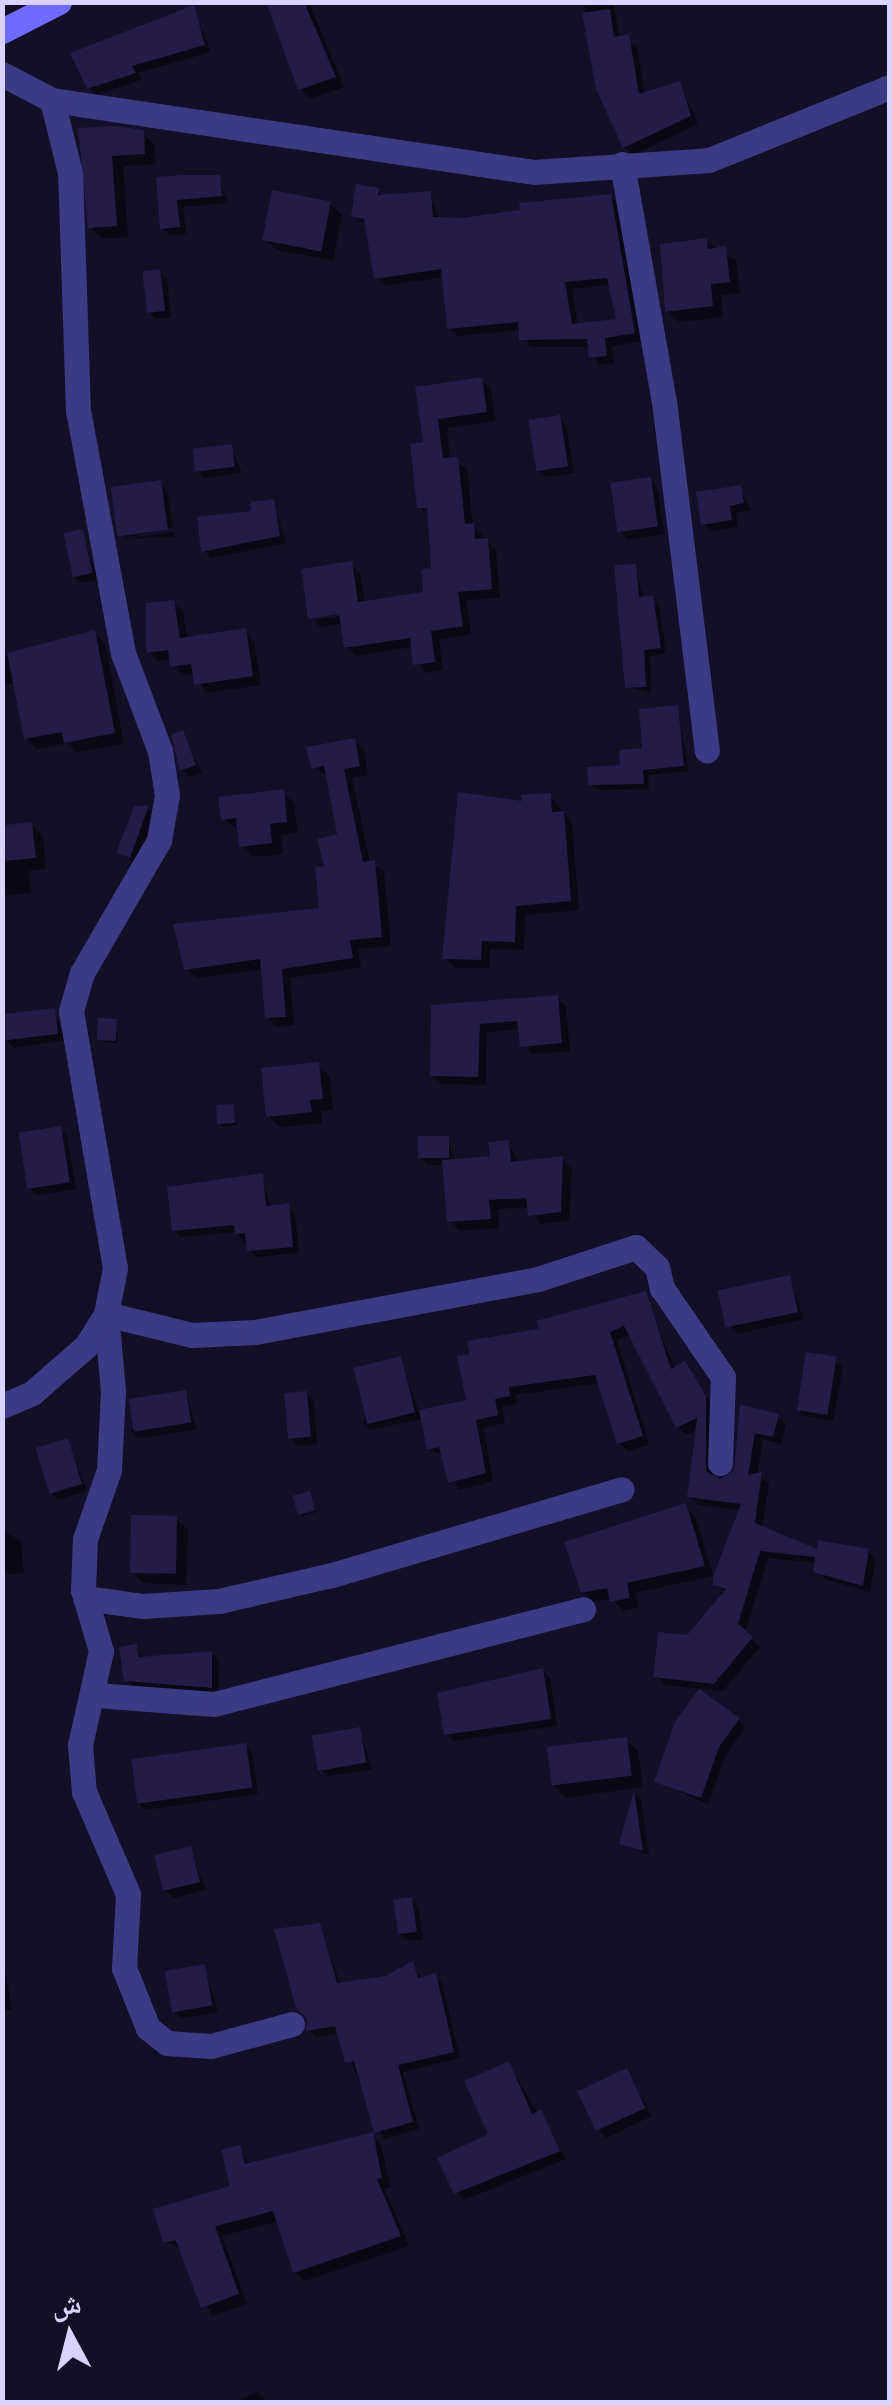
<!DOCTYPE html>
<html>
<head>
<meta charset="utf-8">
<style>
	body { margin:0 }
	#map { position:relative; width:892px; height:2405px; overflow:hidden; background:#130f26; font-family:"Nunito Sans","Noto Naskh Arabic",sans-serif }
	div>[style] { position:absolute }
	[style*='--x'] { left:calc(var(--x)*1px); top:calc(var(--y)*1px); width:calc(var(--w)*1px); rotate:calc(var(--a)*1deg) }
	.shadow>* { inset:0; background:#0007 }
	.building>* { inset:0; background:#241b47; transform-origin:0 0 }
	.minor>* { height:25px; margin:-12.5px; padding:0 12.5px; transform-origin:12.5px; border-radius:12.5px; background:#3d3a85 }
	.secondary>* { height:25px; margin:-12.5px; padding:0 12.5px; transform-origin:12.5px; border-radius:12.5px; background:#6f6bff }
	span { translate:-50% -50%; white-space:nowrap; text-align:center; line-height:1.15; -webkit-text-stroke:8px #130f26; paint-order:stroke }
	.frame { position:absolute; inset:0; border:5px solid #d9d4ff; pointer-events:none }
	.north { position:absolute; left:20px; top:2285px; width:100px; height:100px; -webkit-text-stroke:8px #130f26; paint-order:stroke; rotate:353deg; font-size:28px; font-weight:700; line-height:40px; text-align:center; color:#d9d4ff }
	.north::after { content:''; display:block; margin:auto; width:35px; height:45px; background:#d9d4ff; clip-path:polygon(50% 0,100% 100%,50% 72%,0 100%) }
</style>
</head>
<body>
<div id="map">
	<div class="shadow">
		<div style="clip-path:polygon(268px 2px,309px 2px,344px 87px,310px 99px,300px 89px)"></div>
		<div style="clip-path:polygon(584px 2px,613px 2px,620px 39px,637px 46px,645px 94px,679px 83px,698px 124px,633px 155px,625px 147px,599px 89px)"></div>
		<div style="clip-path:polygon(193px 8px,211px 52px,138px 73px,141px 80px,96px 95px,89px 87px)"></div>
		<div style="clip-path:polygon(81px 131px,142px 133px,154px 144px,156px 164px,123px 166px,128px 237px,102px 239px,91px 227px)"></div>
		<div style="clip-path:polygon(219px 178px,228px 203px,183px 207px,186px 234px,170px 235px,163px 228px,158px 179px)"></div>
		<div style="clip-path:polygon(evenodd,378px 191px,384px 197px,430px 194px,440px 220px,461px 220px,610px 196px,618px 205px,642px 341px,612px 346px,614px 363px,599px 365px,590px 347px,530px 347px,521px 330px,457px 336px,449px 328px,444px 277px,385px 286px,377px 278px,368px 225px,353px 215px,378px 191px,611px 285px,620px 322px,578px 326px,572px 289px,611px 285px)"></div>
		<div style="clip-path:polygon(330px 204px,342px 215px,333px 261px,277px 250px,265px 239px)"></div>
		<div style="clip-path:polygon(706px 241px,736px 261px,740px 293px,721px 295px,723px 317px,679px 322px,667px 311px)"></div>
		<div style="clip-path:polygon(160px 271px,167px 279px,171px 318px,156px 319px,149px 312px)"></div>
		<div style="clip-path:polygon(evenodd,481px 380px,491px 389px,495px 421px,447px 428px,450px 460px,467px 469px,473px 525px,496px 550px,500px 598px,466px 600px,471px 634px,439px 640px,443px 670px,425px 673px,413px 647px,356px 656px,346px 647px,343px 623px,320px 627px,311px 617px,351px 564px,360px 573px,365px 603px,425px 594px,434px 570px,430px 518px,420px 507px,426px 445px,417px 389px,481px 380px,351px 610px,351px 615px,315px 620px,315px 615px,351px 610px)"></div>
		<div style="clip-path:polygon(559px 417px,566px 425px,574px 473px,546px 477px,538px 470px)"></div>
		<div style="clip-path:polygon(231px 447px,242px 473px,204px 478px,197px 471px)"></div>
		<div style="clip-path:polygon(650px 480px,657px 487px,664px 534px,628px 540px,620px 532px)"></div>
		<div style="clip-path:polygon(160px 483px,167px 490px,173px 527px,123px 538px)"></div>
		<div style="clip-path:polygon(740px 487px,750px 510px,736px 513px,738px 527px,711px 531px,704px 524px)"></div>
		<div style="clip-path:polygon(273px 501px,286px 543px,211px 558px,204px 550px)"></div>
		<div style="clip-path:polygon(82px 531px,98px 580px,80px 583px,72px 575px)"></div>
		<div style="clip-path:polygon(174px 532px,174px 537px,123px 539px)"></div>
		<div style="clip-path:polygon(635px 566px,644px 599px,659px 604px,666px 653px,650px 656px,651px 693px,627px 687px)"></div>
		<div style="clip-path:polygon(173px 602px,183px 612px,187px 639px,245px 631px,254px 641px,261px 685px,206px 693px,195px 674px,182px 676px,171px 659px,158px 661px,149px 652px)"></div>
		<div style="clip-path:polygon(94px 633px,105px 643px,124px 744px,77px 752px,68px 743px,37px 749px,26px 738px,16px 683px,2px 685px,2px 656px)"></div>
		<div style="clip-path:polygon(677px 708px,689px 771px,648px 775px,649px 789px,597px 790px,591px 784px,645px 751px)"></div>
		<div style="clip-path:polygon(182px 733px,202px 773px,189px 777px,182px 770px)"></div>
		<div style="clip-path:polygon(354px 741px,364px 750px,368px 775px,352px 778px,370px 863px,384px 872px,391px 946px,358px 949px,361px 967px,290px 978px,294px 1025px,277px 1027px,268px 1017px,264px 969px,196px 978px,186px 968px,322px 911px,327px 868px,340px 836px,328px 776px,313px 768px)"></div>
		<div style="clip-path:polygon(283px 792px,294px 803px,298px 833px,281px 835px,283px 854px,253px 857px,241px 846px,239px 830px,224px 819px)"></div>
		<div style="clip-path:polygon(550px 795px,572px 823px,579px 910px,525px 915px,524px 950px,490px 949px,490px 968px,455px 968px,445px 958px,525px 804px)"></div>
		<div style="clip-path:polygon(148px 808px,159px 819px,141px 868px,118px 852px)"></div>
		<div style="clip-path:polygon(31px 824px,43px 836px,46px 869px,28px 871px,31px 893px,2px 896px,2px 827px)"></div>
		<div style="clip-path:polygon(557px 998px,566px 1007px,570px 1051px,531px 1054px,521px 1029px,487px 1032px,486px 1085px,441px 1084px,432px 1075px,433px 1008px)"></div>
		<div style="clip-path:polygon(54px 1011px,65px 1040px,14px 1048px,7px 1041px)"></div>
		<div style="clip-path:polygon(116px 1022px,118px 1043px,103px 1042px,99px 1039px)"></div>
		<div style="clip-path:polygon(318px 1065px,330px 1077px,333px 1110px,321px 1111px,322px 1123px,280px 1127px,268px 1115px)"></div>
		<div style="clip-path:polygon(233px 1107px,237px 1125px,223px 1127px,220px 1123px)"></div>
		<div style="clip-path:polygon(60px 1128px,67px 1136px,76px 1189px,37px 1195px,29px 1187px)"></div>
		<div style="clip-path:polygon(448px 1139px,455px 1161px,492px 1158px,508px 1143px,519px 1163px,562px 1159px,572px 1169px,569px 1221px,540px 1224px,530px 1207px,498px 1209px,499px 1228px,460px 1231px,450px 1221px,445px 1165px,428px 1165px,421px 1157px)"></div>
		<div style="clip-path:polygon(262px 1176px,271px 1208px,288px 1206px,295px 1213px,299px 1253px,256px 1257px,236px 1232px,181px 1237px,174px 1230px)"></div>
		<div style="clip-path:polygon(789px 1278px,804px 1319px,737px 1334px,729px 1326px)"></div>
		<div style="clip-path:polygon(645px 1294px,675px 1370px,685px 1364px,713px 1406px,714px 1478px,720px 1482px,737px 1472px,742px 1407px,778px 1416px,786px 1425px,781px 1444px,763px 1439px,757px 1476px,769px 1483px,762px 1529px,819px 1553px,868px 1551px,876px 1560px,870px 1592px,824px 1579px,817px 1563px,768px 1558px,745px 1633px,760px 1647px,723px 1691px,664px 1685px,656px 1676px,726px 1593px,716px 1584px,742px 1510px,698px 1505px,689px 1496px,698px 1430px,686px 1435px,678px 1427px,631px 1334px,617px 1340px,649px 1445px,628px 1451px,619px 1443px,600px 1383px,516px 1395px,517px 1404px,502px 1407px,505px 1423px,483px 1428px,493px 1481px,459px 1490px,444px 1456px,429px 1449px,423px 1419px,369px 1430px,362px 1423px,400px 1358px,419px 1412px,469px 1402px,542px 1331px)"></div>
		<div style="clip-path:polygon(835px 1360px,843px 1367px,833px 1421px,805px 1416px,797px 1409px)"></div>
		<div style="clip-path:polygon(186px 1393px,197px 1430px,138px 1438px,131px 1431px)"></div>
		<div style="clip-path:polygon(306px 1393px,314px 1401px,317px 1444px,298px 1446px,290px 1438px)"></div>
		<div style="clip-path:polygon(68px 1441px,87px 1491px,58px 1500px,50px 1492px)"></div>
		<div style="clip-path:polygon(309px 1493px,317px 1512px,303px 1516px,300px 1513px)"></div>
		<div style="clip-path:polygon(685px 1506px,695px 1516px,713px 1576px,635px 1593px,639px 1607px,623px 1611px,612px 1598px,593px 1602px,583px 1592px)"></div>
		<div style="clip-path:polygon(176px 1518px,188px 1530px,186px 1585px,144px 1583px,132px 1572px)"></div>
		<div style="clip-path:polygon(2px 1529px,21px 1542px,24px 1573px,2px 1575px)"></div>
		<div style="clip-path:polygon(136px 1646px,144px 1659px,211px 1653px,219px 1660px,218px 1694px,134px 1687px,127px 1680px)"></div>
		<div style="clip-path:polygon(542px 1670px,550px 1678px,557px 1726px,454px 1741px,446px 1733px,502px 1684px,501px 1677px)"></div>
		<div style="clip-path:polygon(738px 1720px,745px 1727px,726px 1755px,708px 1804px,657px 1781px)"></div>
		<div style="clip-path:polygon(359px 1729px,372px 1769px,327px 1776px,319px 1768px)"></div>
		<div style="clip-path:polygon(626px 1740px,638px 1751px,643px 1787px,566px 1798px,554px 1786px)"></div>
		<div style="clip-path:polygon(245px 1745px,252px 1753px,258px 1794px,145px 1810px,138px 1803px)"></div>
		<div style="clip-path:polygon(636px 1795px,641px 1800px,649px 1856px,622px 1843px)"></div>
		<div style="clip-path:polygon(190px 1849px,206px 1890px,174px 1898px,166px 1890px)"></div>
		<div style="clip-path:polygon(411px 1899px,418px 1907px,423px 1939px,408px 1941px,400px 1934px)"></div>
		<div style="clip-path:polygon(319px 1926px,341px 1985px,386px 1978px,412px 1964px,422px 1979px,435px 1975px,442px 1983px,460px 2058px,403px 2072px,419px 2129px,384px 2139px,339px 2033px,316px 2037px,309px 2030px)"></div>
		<div style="clip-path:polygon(2px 1952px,12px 2009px,2px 2010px)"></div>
		<div style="clip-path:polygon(204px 1966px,218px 2012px,182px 2019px,174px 2011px)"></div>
		<div style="clip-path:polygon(508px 2064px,566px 2159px,464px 2200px,456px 2192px,491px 2135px)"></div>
		<div style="clip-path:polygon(626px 2071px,652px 2116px,606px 2138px,599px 2130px)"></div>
		<div style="clip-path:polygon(372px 2135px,381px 2144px,390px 2187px,384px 2188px,409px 2246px,304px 2281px,295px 2272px,279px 2221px,222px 2236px,247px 2304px,212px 2316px,182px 2249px,166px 2242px,233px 2188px,239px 2148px,251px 2165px)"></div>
		<div style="clip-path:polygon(258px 2392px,267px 2402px,234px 2402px)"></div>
	</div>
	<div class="building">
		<div style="clip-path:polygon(266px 2px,304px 2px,336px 77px,298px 90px)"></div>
		<div style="clip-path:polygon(194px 5px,205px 45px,132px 66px,136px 73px,87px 89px,70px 53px)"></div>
		<div style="clip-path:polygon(610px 9px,614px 37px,629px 34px,639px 94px,680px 81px,691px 116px,623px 148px,596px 89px,582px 13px)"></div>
		<div style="clip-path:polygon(115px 126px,144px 130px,145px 154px,112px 156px,117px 226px,88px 228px,78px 128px)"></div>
		<div style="clip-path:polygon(181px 175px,220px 175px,222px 196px,177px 200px,180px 227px,160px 229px,156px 177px)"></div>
		<div style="clip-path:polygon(evenodd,356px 184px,379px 188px,378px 195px,431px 191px,433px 217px,461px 218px,520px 210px,519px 203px,611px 194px,635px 333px,605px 338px,607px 356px,589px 358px,587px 339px,519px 340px,518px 322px,447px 329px,441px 269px,374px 279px,364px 219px,351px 216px,356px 184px,607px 278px,616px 319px,572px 324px,565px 282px,607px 278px)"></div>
		<div style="left:272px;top:190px;width:60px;height:51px;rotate:11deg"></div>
		<div style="clip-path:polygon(707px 238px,708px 249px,726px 246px,730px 282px,711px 284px,713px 306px,665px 312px,660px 244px)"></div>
		<div style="left:160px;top:269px;width:42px;height:18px;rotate:83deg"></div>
		<div style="clip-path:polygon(482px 377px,487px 412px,438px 419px,443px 458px,458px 457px,465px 524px,474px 523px,475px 539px,488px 538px,492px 589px,458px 592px,463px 626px,431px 631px,435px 662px,413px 665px,410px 638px,344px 648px,339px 614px,308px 619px,301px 569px,352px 561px,358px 602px,423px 592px,421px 569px,431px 568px,427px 508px,417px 508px,410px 444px,423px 442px,415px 387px)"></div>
		<div style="left:560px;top:415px;width:52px;height:32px;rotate:81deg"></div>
		<div style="left:232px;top:444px;width:23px;height:40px;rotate:83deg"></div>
		<div style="left:651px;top:477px;width:50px;height:41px;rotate:82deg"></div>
		<div style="left:161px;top:480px;width:50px;height:51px;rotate:82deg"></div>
		<div style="clip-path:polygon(741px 485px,744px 503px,730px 506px,732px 520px,701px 525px,696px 492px)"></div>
		<div style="clip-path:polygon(274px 499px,280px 536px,201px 552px,197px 517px,251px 511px,250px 502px)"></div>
		<div style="left:83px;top:529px;width:45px;height:20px;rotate:78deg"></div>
		<div style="clip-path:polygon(636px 564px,639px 597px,653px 595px,661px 648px,644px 650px,646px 687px,625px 688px,614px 565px)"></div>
		<div style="clip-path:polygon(174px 600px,180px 638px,246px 628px,253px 676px,194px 685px,191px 664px,170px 667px,168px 650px,146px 653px,146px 603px)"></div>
		<div style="clip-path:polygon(95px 630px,115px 733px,64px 743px,62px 732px,24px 739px,7px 653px)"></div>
		<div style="clip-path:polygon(678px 705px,684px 766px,643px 770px,644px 784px,588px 785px,587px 767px,620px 765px,619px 750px,642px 748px,639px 709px)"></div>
		<div style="clip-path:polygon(183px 730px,196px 765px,180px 771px,171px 735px)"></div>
		<div style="clip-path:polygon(355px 738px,360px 766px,344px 769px,363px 862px,375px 860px,382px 937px,350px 940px,353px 958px,282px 969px,286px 1017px,265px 1018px,260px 959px,184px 970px,173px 924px,319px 908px,315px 867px,324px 866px,317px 839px,337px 834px,324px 766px,311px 769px,306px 747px)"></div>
		<div style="clip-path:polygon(284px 789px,287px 822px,270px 824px,272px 843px,239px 847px,236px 818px,221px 820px,218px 797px)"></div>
		<div style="clip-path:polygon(458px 792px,522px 801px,521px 795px,551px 793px,552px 812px,564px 811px,571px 901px,516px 906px,515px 942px,482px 941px,481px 960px,442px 959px)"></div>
		<div style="clip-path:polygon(149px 805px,130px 858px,116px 853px,134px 806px)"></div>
		<div style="left:32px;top:822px;width:36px;height:30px;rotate:84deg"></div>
		<div style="clip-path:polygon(558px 995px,562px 1043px,520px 1047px,517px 1021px,480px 1024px,478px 1077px,430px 1076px,431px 1005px)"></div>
		<div style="left:55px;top:1008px;width:26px;height:54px;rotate:83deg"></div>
		<div style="left:98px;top:1018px;width:19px;height:22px;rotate:3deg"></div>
		<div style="clip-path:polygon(319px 1062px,323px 1099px,310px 1100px,312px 1112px,266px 1117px,261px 1068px)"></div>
		<div style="left:234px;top:1104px;width:19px;height:18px;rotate:87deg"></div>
		<div style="left:61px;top:1126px;width:57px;height:43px;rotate:81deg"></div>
		<div style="left:449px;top:1136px;width:22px;height:31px;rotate:90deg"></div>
		<div style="clip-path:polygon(509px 1140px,511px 1162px,563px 1156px,561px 1212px,528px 1216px,526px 1198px,489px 1200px,491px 1219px,447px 1222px,442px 1160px,490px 1156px,488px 1142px)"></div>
		<div style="clip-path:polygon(263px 1173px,266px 1206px,289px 1203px,293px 1247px,247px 1251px,245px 1233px,235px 1234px,234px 1225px,172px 1231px,167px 1187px)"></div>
		<div style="left:790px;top:1275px;width:38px;height:74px;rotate:78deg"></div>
		<div style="clip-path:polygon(646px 1291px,671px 1369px,685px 1361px,706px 1396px,706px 1471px,720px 1479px,734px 1471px,740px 1404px,779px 1414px,773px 1437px,755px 1433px,748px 1475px,762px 1472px,755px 1523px,817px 1549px,818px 1540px,869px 1549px,863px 1586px,813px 1572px,815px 1557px,760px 1551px,738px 1624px,753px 1637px,714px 1684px,653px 1677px,658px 1632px,687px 1635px,726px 1589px,713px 1585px,713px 1577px,741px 1504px,687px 1497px,697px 1418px,676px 1428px,624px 1326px,610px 1332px,643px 1436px,617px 1444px,595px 1375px,509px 1387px,510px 1396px,495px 1399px,498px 1415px,476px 1420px,486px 1473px,448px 1483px,439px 1447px,427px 1450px,419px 1410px,466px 1400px,457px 1356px,470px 1354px,467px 1341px,539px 1329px,536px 1321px)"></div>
		<div style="left:806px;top:1352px;width:31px;height:59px;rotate:9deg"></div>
		<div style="left:401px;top:1356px;width:58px;height:49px;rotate:76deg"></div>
		<div style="left:186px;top:1390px;width:33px;height:58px;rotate:81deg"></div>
		<div style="left:307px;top:1391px;width:46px;height:23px;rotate:85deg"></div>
		<div style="left:68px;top:1438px;width:48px;height:34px;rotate:73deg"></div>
		<div style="left:310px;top:1491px;width:20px;height:18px;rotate:75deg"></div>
		<div style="clip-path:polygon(686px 1503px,705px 1566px,627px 1583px,630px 1598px,610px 1602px,607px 1588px,581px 1593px,564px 1542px)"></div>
		<div style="left:131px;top:1515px;width:46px;height:58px;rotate:1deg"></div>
		<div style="clip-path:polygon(137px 1644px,139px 1657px,212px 1651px,212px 1688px,124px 1681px,119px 1647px)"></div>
		<div style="clip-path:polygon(543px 1668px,551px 1719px,444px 1735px,437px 1693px)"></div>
		<div style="clip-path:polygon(699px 1689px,740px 1718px,719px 1747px,701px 1798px,654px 1782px,675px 1722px)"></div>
		<div style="left:360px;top:1727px;width:36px;height:49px;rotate:80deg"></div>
		<div style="left:627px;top:1737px;width:39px;height:81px;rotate:83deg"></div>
		<div style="left:246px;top:1743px;width:45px;height:116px;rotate:82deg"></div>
		<div style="clip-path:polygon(634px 1790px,643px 1851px,619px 1844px)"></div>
		<div style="left:191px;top:1846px;width:37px;height:38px;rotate:76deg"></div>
		<div style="left:412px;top:1897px;width:35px;height:19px;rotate:82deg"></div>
		<div style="clip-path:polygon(320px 1923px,337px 1983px,385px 1976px,413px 1961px,418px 1978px,436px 1973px,454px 2052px,398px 2065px,413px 2122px,374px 2133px,354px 2061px,345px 2063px,335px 2026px,306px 2031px,307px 2019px,296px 2008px,274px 1929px)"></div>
		<div style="left:205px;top:1964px;width:42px;height:41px;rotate:80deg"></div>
		<div style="clip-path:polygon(509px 2061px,532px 2114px,541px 2109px,560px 2151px,454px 2194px,437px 2158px,488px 2134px,464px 2081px)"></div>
		<div style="left:627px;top:2068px;width:44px;height:55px;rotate:65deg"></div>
		<div style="clip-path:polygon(373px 2132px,382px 2178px,377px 2179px,401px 2236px,293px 2273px,273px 2211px,215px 2226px,239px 2294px,201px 2308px,176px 2240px,163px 2243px,153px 2209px,230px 2186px,221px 2150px,240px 2145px,245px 2164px)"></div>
	</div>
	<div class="minor">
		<div style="--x:2;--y:74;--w:56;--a:27.5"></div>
		<div style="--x:52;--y:100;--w:487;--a:8.5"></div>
		<div style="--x:534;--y:172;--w:175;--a:-3.9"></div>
		<div style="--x:709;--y:160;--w:195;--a:-22"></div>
		<div style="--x:622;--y:164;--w:241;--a:80"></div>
		<div style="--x:664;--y:401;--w:352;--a:83"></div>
		<div style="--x:2;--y:1406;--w:33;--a:-23"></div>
		<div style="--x:32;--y:1393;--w:72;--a:-41"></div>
		<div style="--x:86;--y:1346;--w:38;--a:-58"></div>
		<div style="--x:106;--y:1314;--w:47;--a:-78.9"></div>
		<div style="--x:115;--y:1268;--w:261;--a:-99.7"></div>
		<div style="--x:71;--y:1011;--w:40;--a:-74"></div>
		<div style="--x:82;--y:973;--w:154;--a:-59.9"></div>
		<div style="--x:159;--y:840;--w:46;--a:-79.9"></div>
		<div style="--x:167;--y:795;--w:45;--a:-99"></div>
		<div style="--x:160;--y:751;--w:105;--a:-110.7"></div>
		<div style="--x:123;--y:653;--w:246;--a:-100.5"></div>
		<div style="--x:78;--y:411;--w:238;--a:-91.9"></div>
		<div style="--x:70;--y:173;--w:75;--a:-103.9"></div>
		<div style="--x:85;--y:1598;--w:59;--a:7.9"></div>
		<div style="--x:143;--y:1606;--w:76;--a:-3.8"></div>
		<div style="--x:219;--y:1601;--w:116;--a:-13"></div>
		<div style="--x:332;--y:1575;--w:302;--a:-16.5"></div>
		<div style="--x:96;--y:1695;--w:118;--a:4.4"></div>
		<div style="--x:214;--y:1704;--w:381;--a:-14.4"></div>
		<div style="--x:292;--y:2024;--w:84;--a:164.8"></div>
		<div style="--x:211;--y:2046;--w:44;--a:-176.1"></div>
		<div style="--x:167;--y:2043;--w:24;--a:-142"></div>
		<div style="--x:148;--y:2028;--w:65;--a:-111.8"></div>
		<div style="--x:124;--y:1968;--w:74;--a:-86.9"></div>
		<div style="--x:128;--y:1894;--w:111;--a:-113.3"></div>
		<div style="--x:84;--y:1792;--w:47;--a:-94.9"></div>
		<div style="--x:80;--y:1745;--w:96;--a:-77.4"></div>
		<div style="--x:101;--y:1651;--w:64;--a:-106.4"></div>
		<div style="--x:83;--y:1590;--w:51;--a:-87.8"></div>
		<div style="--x:85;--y:1539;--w:73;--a:-70.8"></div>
		<div style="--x:109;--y:1470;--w:79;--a:-87.1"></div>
		<div style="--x:113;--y:1391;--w:77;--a:-95.2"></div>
		<div style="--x:106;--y:1314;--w:89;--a:13.7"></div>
		<div style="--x:192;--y:1335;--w:63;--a:-2.7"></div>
		<div style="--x:255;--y:1332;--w:288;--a:-10.6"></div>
		<div style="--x:538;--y:1279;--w:103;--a:-18.1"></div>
		<div style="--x:636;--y:1247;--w:29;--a:44"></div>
		<div style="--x:657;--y:1267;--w:22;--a:77"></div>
		<div style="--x:662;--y:1288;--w:108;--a:55.6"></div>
		<div style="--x:723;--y:1377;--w:86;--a:92"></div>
	</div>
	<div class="secondary">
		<div style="--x:2;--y:31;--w:64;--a:-27"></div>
	</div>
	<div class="frame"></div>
	<div class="north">ش</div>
</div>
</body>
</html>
